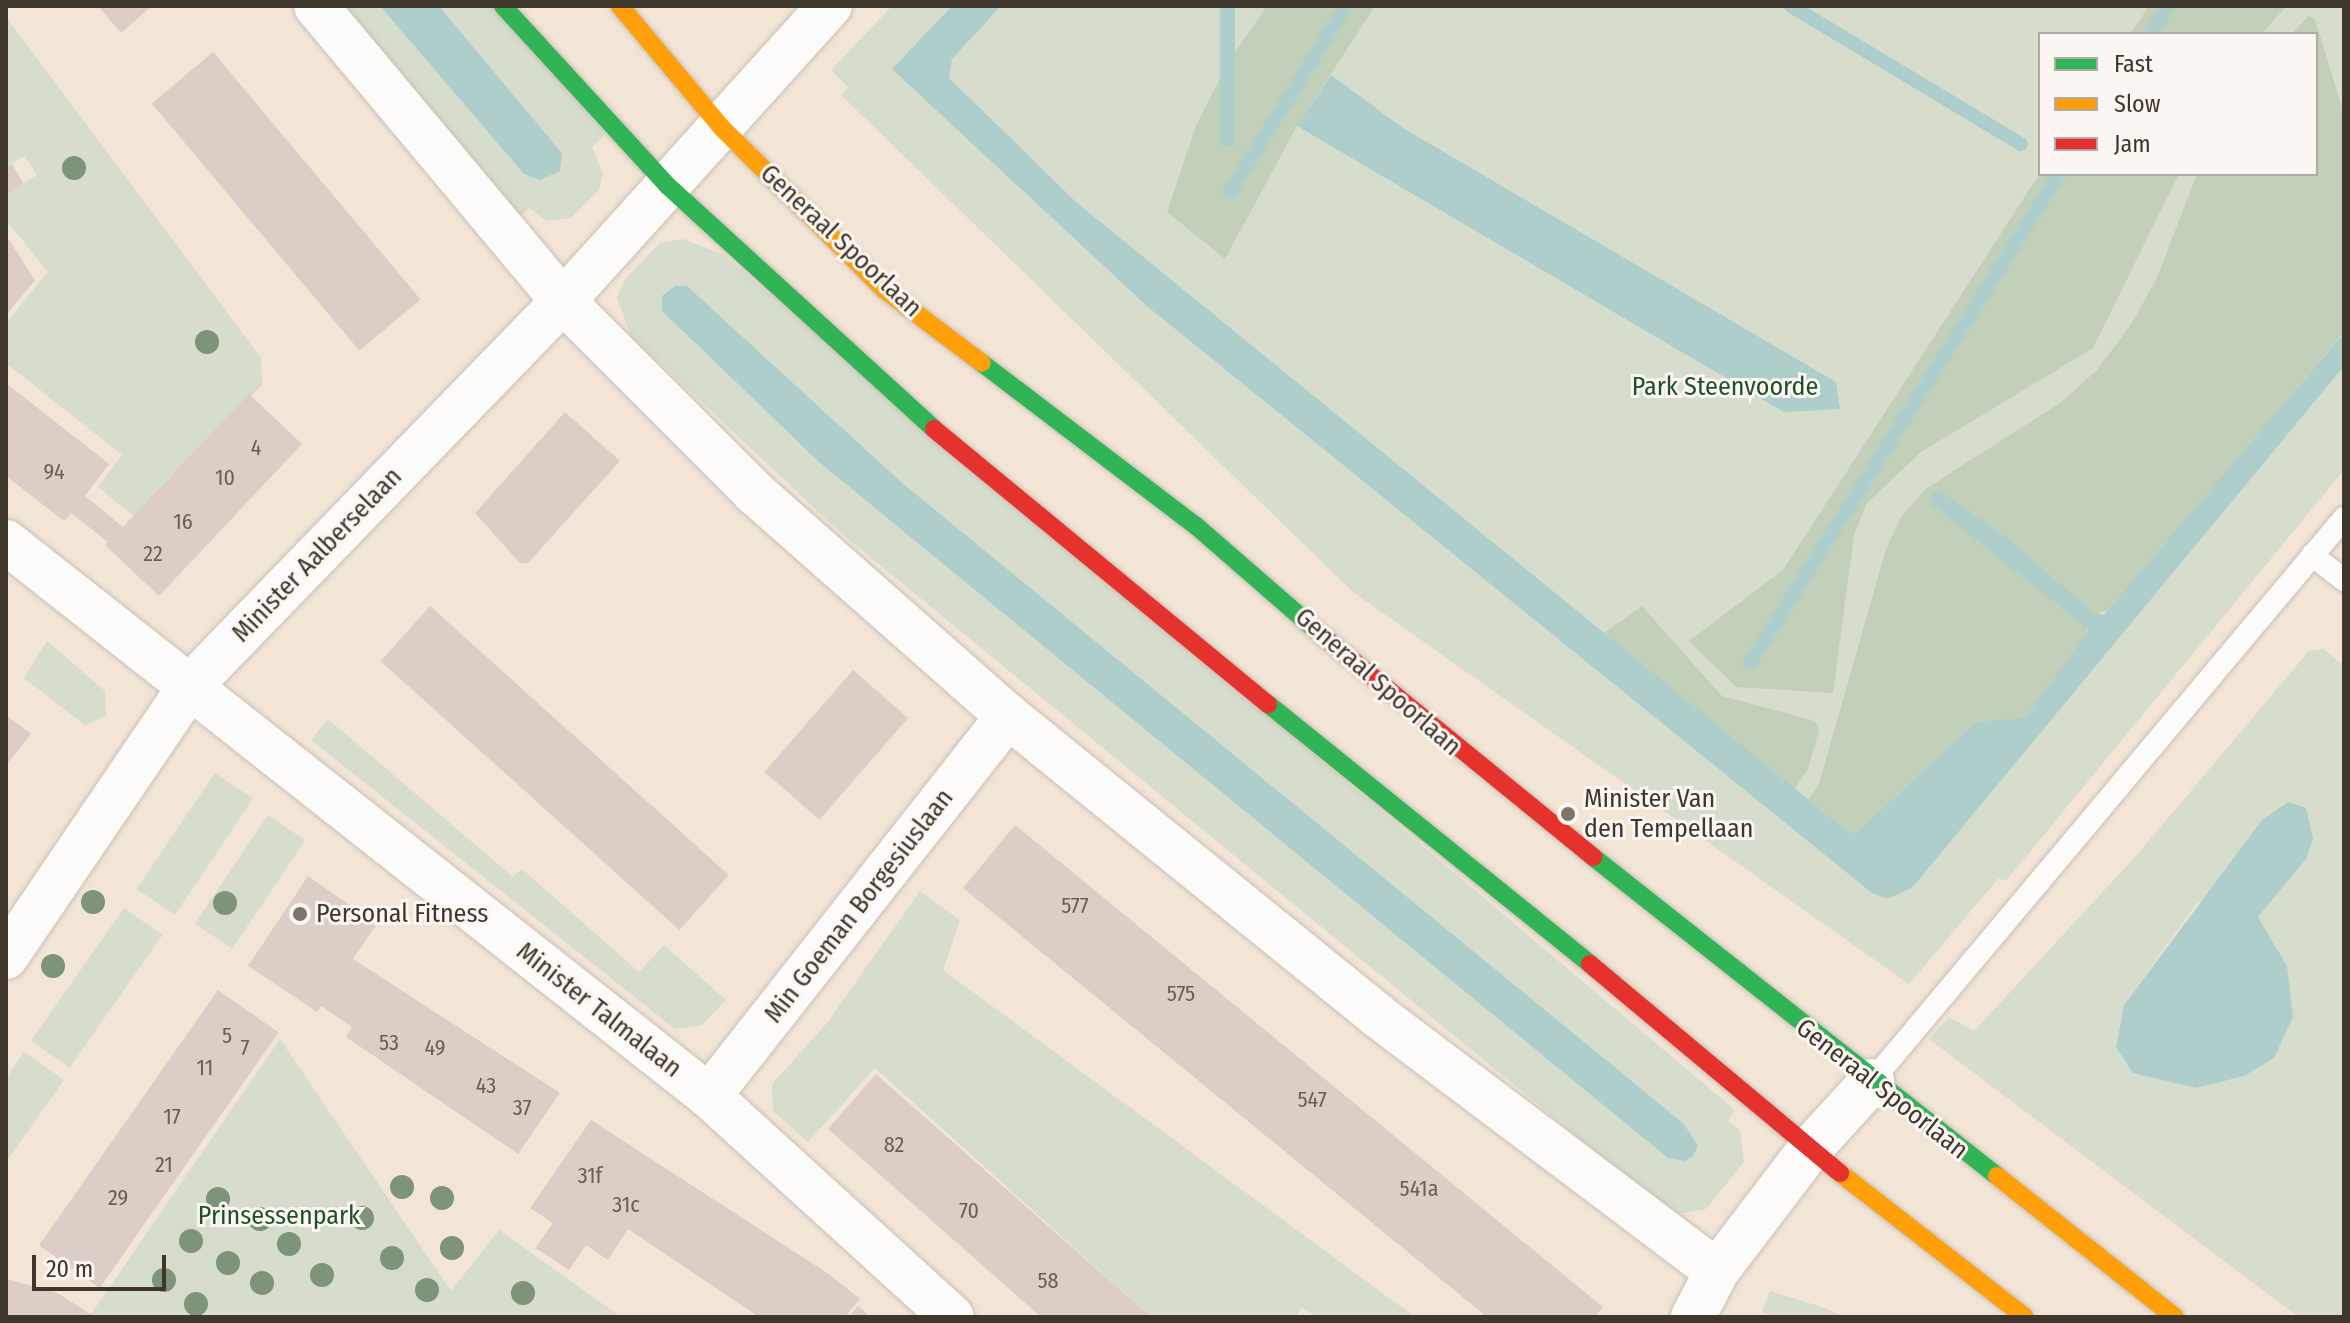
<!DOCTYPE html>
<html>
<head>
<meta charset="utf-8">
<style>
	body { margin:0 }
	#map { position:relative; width:2350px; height:1323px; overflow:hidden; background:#f2e5d6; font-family:"Fira Sans Condensed",sans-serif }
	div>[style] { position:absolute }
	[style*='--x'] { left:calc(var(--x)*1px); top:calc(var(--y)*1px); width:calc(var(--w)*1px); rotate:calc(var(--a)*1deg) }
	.green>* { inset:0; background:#d6ddcc; transform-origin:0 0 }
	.forest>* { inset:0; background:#c3d0b9 }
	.water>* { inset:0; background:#aececc; transform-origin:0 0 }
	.stream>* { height:14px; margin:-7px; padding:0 7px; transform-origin:7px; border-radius:7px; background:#aececc }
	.building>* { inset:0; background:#dccec7; transform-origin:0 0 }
	.roads { filter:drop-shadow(0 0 2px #c9bfb3) drop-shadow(0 0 2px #c9bfb3) }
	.lane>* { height:22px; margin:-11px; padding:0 11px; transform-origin:11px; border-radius:11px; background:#fdfbf9 }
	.street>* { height:44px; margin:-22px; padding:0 22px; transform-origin:22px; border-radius:22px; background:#fdfbf9 }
	.fast>* { height:18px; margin:-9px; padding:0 9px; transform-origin:9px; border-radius:9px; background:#30b455 }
	.slow>* { height:18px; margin:-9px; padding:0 9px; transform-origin:9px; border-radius:9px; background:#ff9f0a }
	.jam>* { height:18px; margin:-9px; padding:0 9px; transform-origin:9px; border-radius:9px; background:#e5322d }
	.trees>* { width:24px; height:24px; margin:-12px; border-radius:50%; background:#7d9478 }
	.dots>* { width:22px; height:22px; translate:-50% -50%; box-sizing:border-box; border:4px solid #fbf6f1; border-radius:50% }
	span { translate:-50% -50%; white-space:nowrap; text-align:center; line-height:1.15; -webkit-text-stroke:6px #fbf6f1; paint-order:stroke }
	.number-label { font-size:22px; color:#695e54 }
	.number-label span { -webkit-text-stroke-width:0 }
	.street-label { font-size:26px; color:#40372c }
	.park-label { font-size:26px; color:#1e512b }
	.poi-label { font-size:26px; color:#40372c }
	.left { translate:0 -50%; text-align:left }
	.frame { position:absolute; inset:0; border:8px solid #40372c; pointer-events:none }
	.legend { position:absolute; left:2038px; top:32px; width:280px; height:144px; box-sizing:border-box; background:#fbf6f1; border:2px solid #b0aaa2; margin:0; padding:10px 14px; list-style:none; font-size:24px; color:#40372c }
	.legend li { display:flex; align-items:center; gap:16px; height:40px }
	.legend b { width:40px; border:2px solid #b0aaa2 }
	.scale { position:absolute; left:32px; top:1255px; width:134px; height:36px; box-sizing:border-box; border:4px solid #40372c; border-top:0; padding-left:10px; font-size:24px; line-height:28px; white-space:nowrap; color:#40372c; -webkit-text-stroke:6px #fbf6f1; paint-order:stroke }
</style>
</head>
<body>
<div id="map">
	<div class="green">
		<div style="clip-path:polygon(334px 6px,380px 6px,524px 174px,562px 153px,439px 6px,491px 6px,606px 134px,592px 147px,603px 174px,599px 190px,571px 218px,547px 221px,529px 208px,518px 219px)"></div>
		<div style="clip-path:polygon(evenodd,892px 6px,2344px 6px,2344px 470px,2006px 881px,1999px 878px,1909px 984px,1353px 592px,841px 95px,848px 87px,831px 70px,892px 6px,2040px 34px,2316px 34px,2316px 174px,2040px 174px,2040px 34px)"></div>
		<div style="clip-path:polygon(6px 17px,261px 358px,262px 385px,136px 518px,98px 487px,122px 455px,6px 363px,6px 323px,48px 272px,6px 220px,6px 195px,37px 175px,25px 156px,6px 167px)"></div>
		<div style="clip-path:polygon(683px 239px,722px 254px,1735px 1110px,1728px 1121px,1740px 1131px,1744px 1162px,1706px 1209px,1673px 1215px,842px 534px,630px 335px,617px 298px,625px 279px,660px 243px)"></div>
		<div style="clip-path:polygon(47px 641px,105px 691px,106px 716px,85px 725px,24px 678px)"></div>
		<div style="clip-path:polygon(evenodd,2324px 649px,2344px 666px,2344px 1317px,2299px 1317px,1929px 1039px,1949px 1017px,1974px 1031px,2135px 857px,2309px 651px,2324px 649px,2306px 859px,2258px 917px,2116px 1047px,2124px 1005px,2197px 903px,2306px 859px)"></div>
		<div style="clip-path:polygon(328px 719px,513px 877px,522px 869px,639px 972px,664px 945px,726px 1000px,702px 1025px,675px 1029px,311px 740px)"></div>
		<div style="left:215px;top:773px;width:46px;height:140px;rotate:34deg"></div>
		<div style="left:268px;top:815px;width:45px;height:131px;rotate:34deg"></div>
		<div style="clip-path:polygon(920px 891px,960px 920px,943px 970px,1415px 1317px,1318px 1317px,1302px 1308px,1296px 1317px,1151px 1317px,875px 1068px,808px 1142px,773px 1111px,772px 1084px,827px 1023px)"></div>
		<div style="left:124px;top:908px;width:47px;height:162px;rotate:35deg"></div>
		<div style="clip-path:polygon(280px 1039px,451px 1291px,499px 1230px,621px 1317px,89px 1317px)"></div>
		<div style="clip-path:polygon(24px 1052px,64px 1080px,6px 1162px,6px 1078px)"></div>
		<div style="clip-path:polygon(1770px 1291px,1825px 1308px,1844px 1317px,1769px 1317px,1762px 1311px)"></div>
	</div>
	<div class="forest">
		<div style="clip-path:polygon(1267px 6px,1375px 6px,1297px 126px,1225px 259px,1167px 212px,1196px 126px,1230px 59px)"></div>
		<div style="clip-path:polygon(2149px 6px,2287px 6px,2261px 34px,2130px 34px)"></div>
		<div style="clip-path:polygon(2309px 16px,2315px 19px,2344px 114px,2344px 332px,2112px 609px,2094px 614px,2086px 625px,2088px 636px,2025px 719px,1976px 722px,1856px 833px,1848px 832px,1808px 800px,1819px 784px,1886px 549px,1902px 515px,1927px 488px,2060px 403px,2096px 371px,2130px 326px,2156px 280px,2197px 174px,2316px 174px,2316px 34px,2291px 34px)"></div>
		<div style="clip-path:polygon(2040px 173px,2179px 174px,2093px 348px,1921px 452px,1867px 503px,1854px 535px,1833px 693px,1736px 687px,1689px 641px,1783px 570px)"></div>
		<div style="clip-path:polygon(1642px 606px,1722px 696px,1815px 721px,1819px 730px,1808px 769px,1794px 790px,1604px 633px)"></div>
	</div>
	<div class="water">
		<div style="clip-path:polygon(380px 6px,439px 6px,562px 153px,560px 171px,540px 180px,524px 174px)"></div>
		<div style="clip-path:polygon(952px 6px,1001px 6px,952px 59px,949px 78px,1076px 202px,1848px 832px,1856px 833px,1976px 722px,2025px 718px,2089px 630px,1931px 504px,1933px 493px,1940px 491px,2007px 538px,2094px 613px,2104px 615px,2344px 333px,2344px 366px,1912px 888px,1887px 899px,1872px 893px,1148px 307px,892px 69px)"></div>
		<div style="left:1220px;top:6px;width:15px;height:140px"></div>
		<div style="clip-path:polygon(1331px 75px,1403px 128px,1836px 382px,1840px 409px,1784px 412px,1297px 126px)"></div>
		<div style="clip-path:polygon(675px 286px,687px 286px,901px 482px,1684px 1124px,1698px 1146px,1693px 1156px,1685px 1161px,1668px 1158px,819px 462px,662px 311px,662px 296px)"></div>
		<div style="clip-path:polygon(2288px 802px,2306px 808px,2313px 838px,2306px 859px,2258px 917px,2287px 966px,2293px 1017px,2274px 1058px,2244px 1076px,2196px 1088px,2133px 1073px,2116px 1047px,2124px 1005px,2262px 820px)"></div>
	</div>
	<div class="stream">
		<div style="--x:1791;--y:6;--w:268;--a:31"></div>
		<div style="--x:2150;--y:34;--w:34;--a:-56"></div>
		<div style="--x:1230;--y:192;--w:219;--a:-58.1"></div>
		<div style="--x:1750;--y:663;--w:578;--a:-57.71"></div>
	</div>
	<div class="building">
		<div style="clip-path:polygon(98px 6px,152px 6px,121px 33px)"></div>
		<div style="left:213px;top:52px;width:323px;height:80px;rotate:50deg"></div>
		<div style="clip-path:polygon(12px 164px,24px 184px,6px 195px,6px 167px)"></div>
		<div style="clip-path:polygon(6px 235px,35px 280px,6px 315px)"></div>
		<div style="clip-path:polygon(6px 383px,109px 464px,85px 496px,123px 527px,249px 394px,302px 444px,159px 596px,105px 545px,108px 542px,71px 513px,64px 521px,6px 476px)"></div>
		<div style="clip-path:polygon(565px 412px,620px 461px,528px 563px,520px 563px,475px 513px)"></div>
		<div style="left:430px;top:606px;width:402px;height:74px;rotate:42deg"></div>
		<div style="left:853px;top:670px;width:73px;height:135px;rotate:41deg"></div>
		<div style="clip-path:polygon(6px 715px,31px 734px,6px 765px)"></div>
		<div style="clip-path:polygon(1015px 825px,1603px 1307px,1595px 1317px,1487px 1317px,963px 888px)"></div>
		<div style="clip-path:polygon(308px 876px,377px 924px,353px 959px,560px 1093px,518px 1154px,346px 1037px,352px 1027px,321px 1006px,317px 1012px,248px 966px)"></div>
		<div style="left:218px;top:990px;width:74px;height:312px;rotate:35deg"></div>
		<div style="clip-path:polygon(876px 1074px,1108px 1279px,1151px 1317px,1041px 1317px,828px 1129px)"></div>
		<div style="clip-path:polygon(591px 1120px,829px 1274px,860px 1299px,845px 1317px,759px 1317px,628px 1229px,608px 1260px,586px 1245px,569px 1270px,535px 1248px,553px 1223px,530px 1208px)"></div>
		<div style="clip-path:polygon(6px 1279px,56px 1292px,95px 1317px,6px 1317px)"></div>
		<div style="clip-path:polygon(858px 1306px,871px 1317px,849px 1317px)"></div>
	</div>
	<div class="roads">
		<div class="lane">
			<div style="--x:2312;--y:555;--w:41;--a:38"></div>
			<div style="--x:1872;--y:1081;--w:735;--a:-50.02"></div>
		</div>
		<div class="street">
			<div style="--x:316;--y:6;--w:385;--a:50.1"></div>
			<div style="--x:563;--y:301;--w:272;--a:45"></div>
			<div style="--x:755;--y:493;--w:337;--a:41.4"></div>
			<div style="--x:1008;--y:716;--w:476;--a:39"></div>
			<div style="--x:1378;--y:1016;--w:424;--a:37"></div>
			<div style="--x:6;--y:542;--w:895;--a:38.24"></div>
			<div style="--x:709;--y:1096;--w:328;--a:42.3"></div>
			<div style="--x:6;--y:957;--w:328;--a:-55.8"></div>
			<div style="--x:190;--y:686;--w:536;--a:-45.91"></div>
			<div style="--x:563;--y:301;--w:398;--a:-47.9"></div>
			<div style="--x:709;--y:1096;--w:484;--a:-51.8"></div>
			<div style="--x:1693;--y:1317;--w:52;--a:-62.4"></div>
			<div style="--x:1717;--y:1271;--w:153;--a:-52.7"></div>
			<div style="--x:1810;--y:1149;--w:92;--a:-47.6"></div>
		</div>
		<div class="fast">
			<div style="--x:503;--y:6;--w:244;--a:47.5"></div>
			<div style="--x:668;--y:186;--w:360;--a:42.4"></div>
			<div style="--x:982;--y:363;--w:268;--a:37.3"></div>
			<div style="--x:1195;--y:525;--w:174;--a:41"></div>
			<div style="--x:1268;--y:704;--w:414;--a:38.9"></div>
			<div style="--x:1593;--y:857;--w:515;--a:38.29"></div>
		</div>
		<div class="slow">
			<div style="--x:620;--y:6;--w:158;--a:50.1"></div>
			<div style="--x:721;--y:127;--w:231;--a:44.8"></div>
			<div style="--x:885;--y:290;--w:121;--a:37"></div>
			<div style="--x:1840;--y:1173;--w:234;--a:37.9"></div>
			<div style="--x:1997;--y:1176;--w:227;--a:38.4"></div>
		</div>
		<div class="jam">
			<div style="--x:934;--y:429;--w:433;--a:39.5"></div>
			<div style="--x:1326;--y:639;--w:345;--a:39.2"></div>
			<div style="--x:1590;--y:964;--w:326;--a:39.9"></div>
		</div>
	</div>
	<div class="trees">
		<div style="left:74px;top:168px"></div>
		<div style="left:207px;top:342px"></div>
		<div style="left:93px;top:902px"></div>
		<div style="left:225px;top:903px"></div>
		<div style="left:53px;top:966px"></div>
		<div style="left:402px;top:1187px"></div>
		<div style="left:442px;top:1198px"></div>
		<div style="left:218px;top:1199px"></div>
		<div style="left:362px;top:1218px"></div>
		<div style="left:260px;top:1219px"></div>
		<div style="left:191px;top:1241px"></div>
		<div style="left:289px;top:1244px"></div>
		<div style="left:452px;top:1248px"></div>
		<div style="left:392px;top:1258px"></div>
		<div style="left:228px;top:1263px"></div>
		<div style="left:322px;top:1275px"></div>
		<div style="left:164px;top:1280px"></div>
		<div style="left:262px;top:1283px"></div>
		<div style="left:427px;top:1290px"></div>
		<div style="left:523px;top:1293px"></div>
		<div style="left:196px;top:1304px"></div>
	</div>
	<div class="dots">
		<div style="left:1568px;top:814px;background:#7e7468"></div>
		<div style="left:300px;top:914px;background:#7e7468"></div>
	</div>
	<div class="number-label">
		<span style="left:256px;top:448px">4</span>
		<span style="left:54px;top:472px">94</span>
		<span style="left:225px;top:478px">10</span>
		<span style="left:183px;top:522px">16</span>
		<span style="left:153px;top:554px">22</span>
		<span style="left:1075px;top:906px">577</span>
		<span style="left:1181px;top:994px">575</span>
		<span style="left:227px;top:1036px">5</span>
		<span style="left:389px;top:1043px">53</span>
		<span style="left:245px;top:1048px">7</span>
		<span style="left:435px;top:1048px">49</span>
		<span style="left:205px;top:1068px">11</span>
		<span style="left:486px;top:1086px">43</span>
		<span style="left:1312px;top:1100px">547</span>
		<span style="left:522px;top:1108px">37</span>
		<span style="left:172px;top:1117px">17</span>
		<span style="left:894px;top:1145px">82</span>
		<span style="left:164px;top:1165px">21</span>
		<span style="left:590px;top:1176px">31f</span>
		<span style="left:1419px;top:1189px">541a</span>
		<span style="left:118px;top:1198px">29</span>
		<span style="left:626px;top:1205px">31c</span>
		<span style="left:969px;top:1211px">70</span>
		<span style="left:1048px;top:1281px">58</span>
	</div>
	<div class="street-label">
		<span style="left:841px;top:241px;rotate:43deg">Generaal Spoorlaan</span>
		<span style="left:317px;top:555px;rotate:-46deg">Minister Aalberselaan</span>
		<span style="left:1378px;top:682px;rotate:41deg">Generaal Spoorlaan</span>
		<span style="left:859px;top:906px;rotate:-52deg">Min Goeman Borgesiuslaan</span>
		<span style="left:599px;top:1010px;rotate:38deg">Minister Talmalaan</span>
		<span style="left:1882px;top:1089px;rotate:38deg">Generaal Spoorlaan</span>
	</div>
	<div class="park-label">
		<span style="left:1725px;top:387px">Park Steenvoorde</span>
		<span style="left:279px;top:1216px">Prinsessenpark</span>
	</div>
	<div class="poi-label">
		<span class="left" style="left:1584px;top:814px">Minister Van<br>den Tempellaan</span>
		<span class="left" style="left:316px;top:914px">Personal Fitness</span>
	</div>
	<div class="frame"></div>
	<ul class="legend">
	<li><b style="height:10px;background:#30b455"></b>Fast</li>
	<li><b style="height:10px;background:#ff9f0a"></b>Slow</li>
	<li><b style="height:10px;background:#e5322d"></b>Jam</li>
	</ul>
	<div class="scale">20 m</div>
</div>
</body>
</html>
